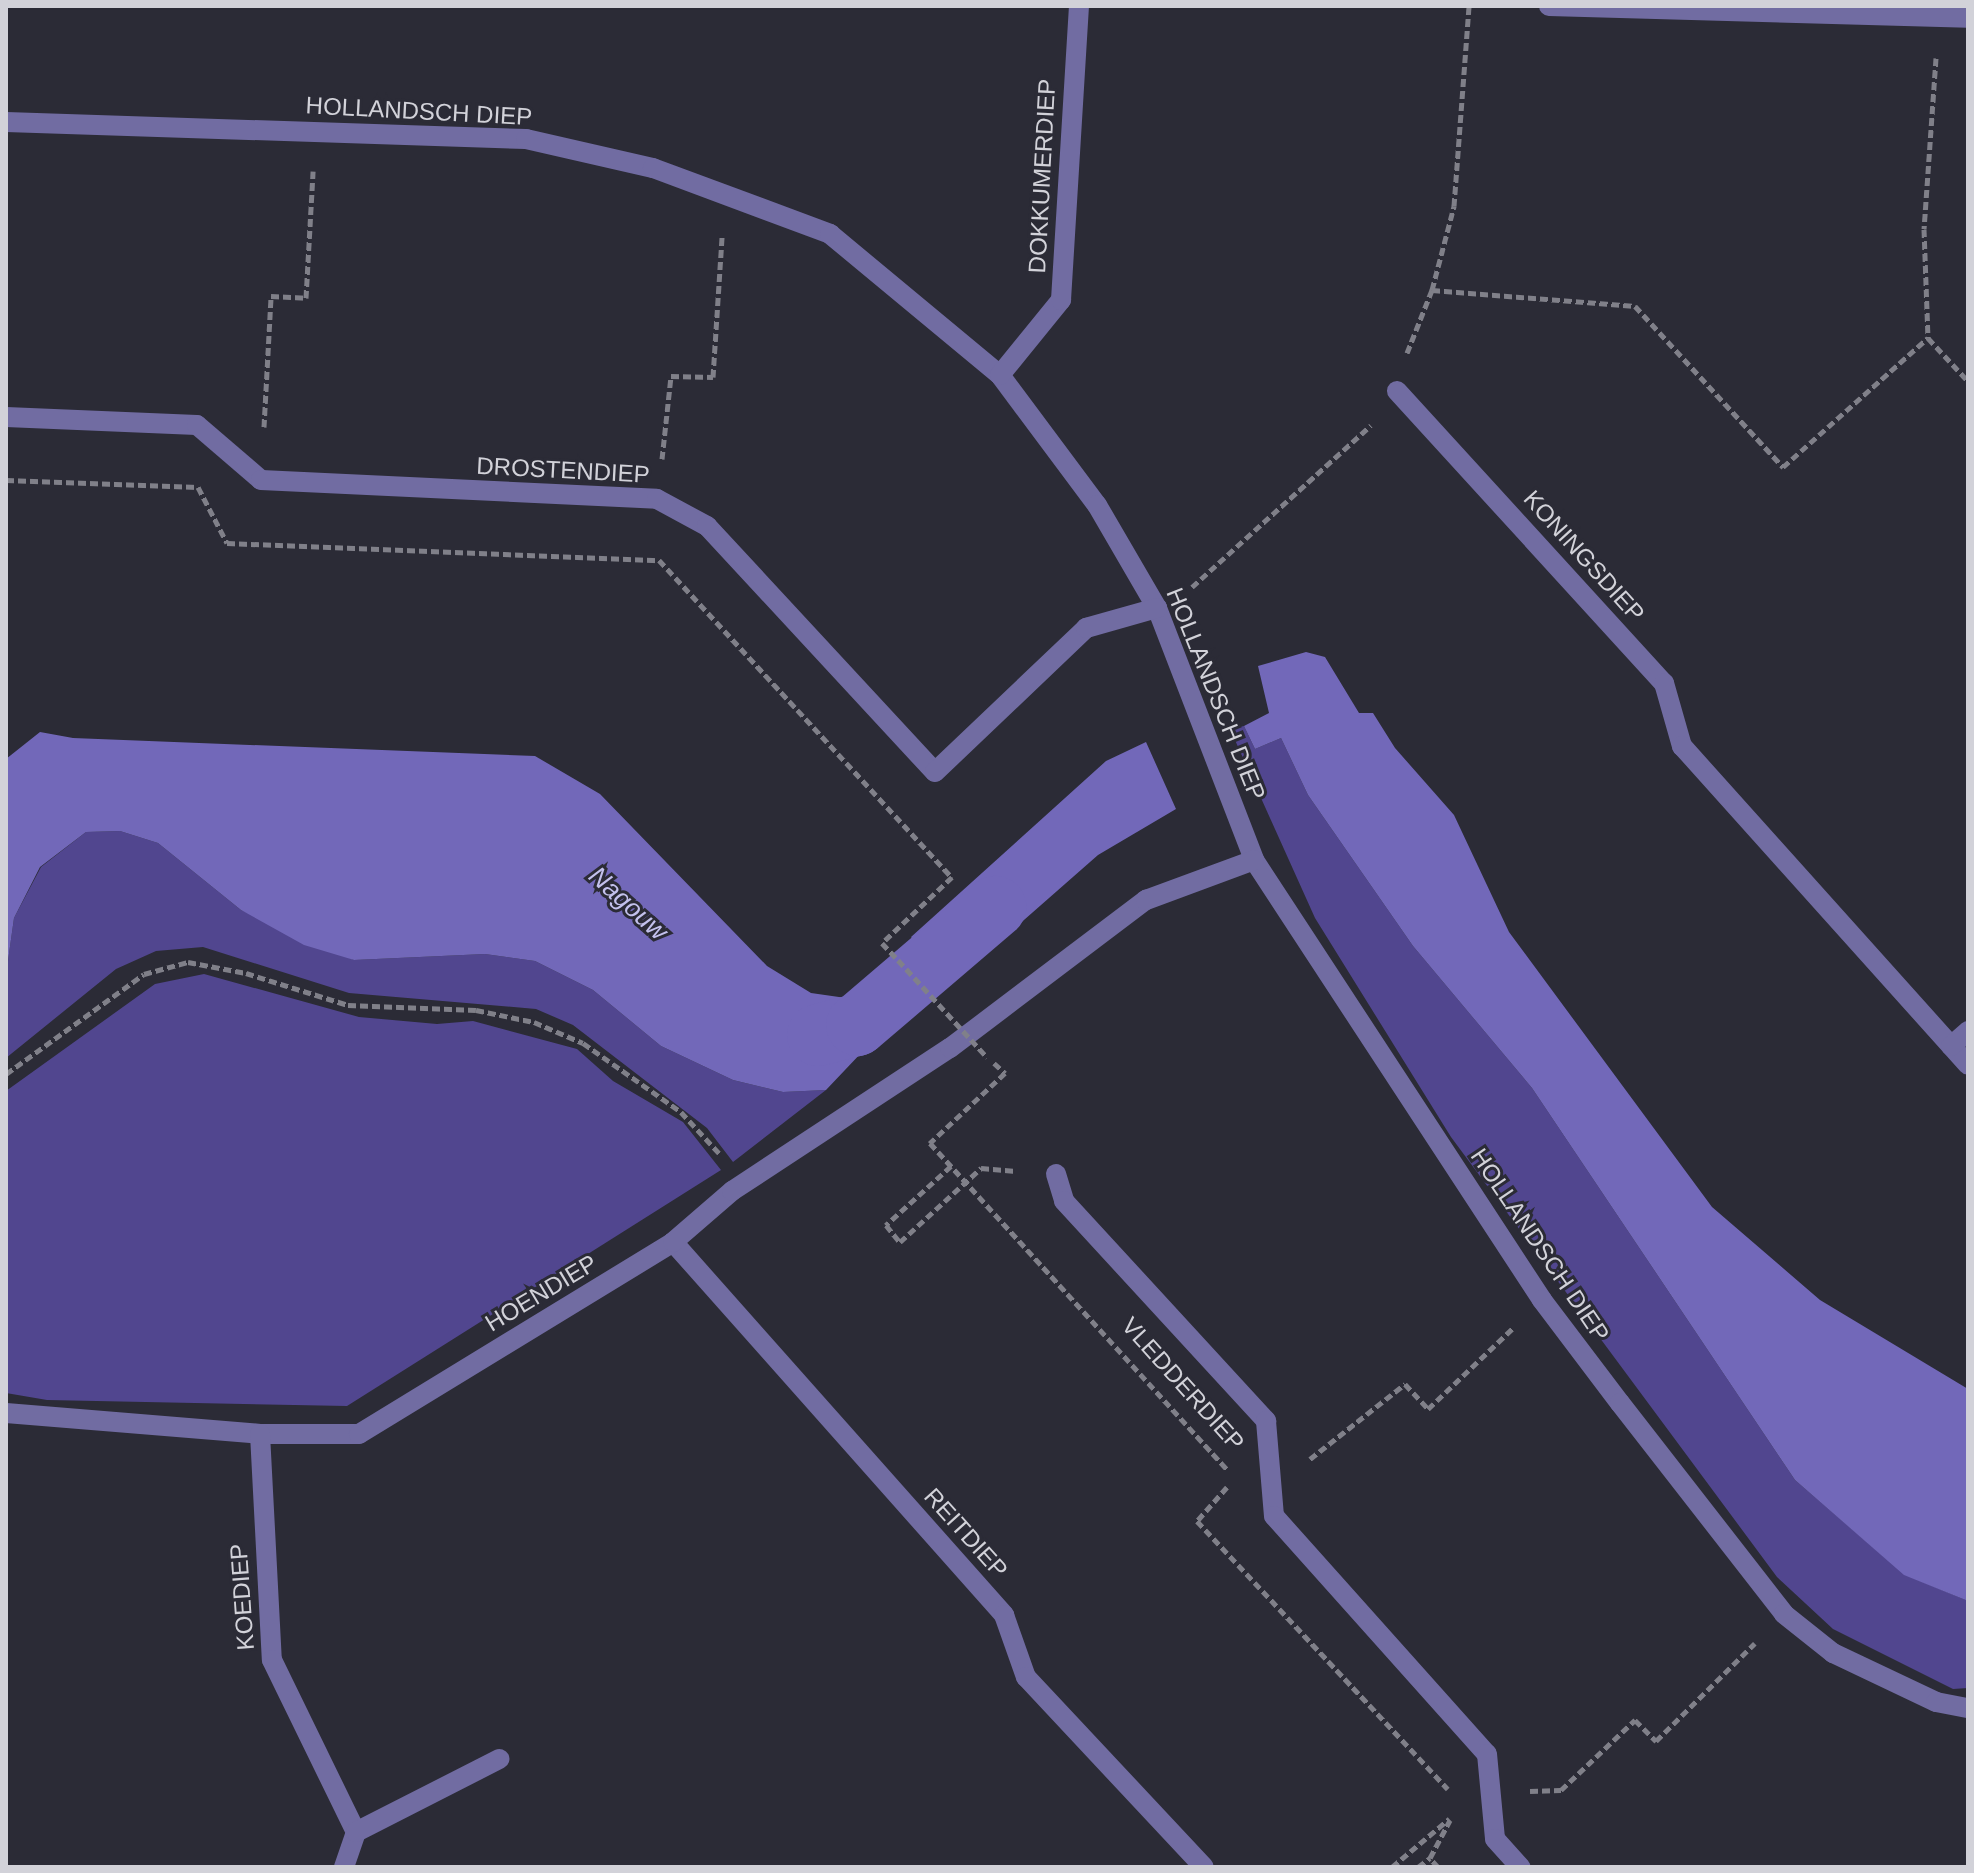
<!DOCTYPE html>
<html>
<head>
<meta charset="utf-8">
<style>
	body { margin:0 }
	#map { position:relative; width:1974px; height:1873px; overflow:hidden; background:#2b2b36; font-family:Arial,sans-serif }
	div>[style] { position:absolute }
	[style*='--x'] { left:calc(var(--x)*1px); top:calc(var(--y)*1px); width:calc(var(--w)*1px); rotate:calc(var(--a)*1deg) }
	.green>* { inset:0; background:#51468f }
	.water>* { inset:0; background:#7268b9 }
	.canal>* { height:62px; margin:-31px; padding:0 31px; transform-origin:31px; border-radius:31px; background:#7268b9 }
	.path>* { height:5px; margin-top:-2.5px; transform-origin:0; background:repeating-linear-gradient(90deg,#808089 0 8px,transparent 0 12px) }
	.minor>* { height:20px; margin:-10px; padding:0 10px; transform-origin:10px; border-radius:10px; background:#716ca2 }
	.path-bridge>* { height:5px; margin-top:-2.5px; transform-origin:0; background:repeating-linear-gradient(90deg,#808089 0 8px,transparent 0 12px) }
	span { translate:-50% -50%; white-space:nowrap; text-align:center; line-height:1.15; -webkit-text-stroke:6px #2b2b36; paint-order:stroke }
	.street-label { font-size:24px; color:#d2d2d9 }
	.water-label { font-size:26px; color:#c3c1ed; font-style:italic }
	.frame { position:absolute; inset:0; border:8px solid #d2d2d9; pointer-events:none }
</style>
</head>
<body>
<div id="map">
	<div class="green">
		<div style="clip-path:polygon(1244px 726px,1255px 749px,1281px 738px,1308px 795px,1413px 946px,1532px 1088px,1795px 1480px,1904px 1574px,1968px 1601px,1968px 1688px,1953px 1689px,1833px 1629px,1777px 1577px,1451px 1137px,1315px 918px,1230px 729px)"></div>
		<div style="clip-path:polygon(120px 831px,158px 843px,241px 910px,354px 960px,485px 954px,535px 961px,593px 990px,661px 1046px,733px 1080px,783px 1092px,826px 1090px,733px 1162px,707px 1128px,573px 1025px,536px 1009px,349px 993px,203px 947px,156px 951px,116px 969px,6px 1058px,6px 975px,14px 918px,41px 867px,86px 832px)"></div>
		<div style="clip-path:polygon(204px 974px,359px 1017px,437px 1024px,473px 1021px,577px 1049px,613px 1081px,683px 1122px,721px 1170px,347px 1406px,47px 1400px,6px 1393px,6px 1091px,155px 984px)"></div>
	</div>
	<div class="water">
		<div style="clip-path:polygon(1306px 652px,1325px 657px,1359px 713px,1373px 713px,1395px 748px,1454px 815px,1509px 932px,1712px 1207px,1820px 1300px,1968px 1389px,1968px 1601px,1904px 1575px,1795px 1480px,1532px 1088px,1413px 946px,1308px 795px,1281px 738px,1255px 749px,1244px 726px,1269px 713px,1258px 666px)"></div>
		<div style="clip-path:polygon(40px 732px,73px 738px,535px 756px,600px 794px,767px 966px,811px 993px,846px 998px,883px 974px,908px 1019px,863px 1051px,826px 1090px,783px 1092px,733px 1080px,661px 1046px,593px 990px,535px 961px,485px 954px,354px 960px,304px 945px,241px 910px,158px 843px,120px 831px,86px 832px,40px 867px,14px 918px,6px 975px,6px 759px)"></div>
		<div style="clip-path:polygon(1146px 742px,1176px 809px,1098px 855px,950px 985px,911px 937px,1106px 761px)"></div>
	</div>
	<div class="canal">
		<div style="--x:818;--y:1035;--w:40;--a:-14.4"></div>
		<div style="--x:857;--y:1025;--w:182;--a:-40.5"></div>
	</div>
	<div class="path">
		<div style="--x:1936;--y:58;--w:171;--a:94"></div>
		<div style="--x:1924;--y:229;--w:109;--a:87.9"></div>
		<div style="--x:1928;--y:338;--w:59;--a:47.1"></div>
		<div style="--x:1432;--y:290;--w:204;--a:4.5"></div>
		<div style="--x:1635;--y:306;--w:219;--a:47.4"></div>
		<div style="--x:1783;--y:467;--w:194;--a:-41.7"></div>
		<div style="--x:1407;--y:353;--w:68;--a:-68.4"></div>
		<div style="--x:1432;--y:290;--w:87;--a:-75.3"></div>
		<div style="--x:1454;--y:206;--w:201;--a:-85.7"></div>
		<div style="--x:264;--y:427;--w:131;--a:-86.9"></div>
		<div style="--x:271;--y:296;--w:35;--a:3"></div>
		<div style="--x:306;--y:298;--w:127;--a:-86.8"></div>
		<div style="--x:662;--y:459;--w:83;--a:-83.8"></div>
		<div style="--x:671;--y:376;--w:42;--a:1.4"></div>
		<div style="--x:713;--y:377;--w:141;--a:-86.3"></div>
		<div style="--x:6;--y:480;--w:192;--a:2.1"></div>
		<div style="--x:198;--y:487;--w:63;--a:62.6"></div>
		<div style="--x:227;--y:543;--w:432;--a:2.3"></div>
		<div style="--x:659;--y:560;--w:432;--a:47.3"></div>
		<div style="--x:952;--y:877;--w:96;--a:136.7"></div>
		<div style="--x:882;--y:943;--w:23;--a:47"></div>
		<div style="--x:1192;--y:587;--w:241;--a:-42.1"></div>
		<div style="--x:994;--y:1063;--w:15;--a:42"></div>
		<div style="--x:1005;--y:1073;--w:103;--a:137"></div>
		<div style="--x:930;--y:1143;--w:441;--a:47.7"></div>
		<div style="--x:6;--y:1074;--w:170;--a:-35.9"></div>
		<div style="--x:144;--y:974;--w:46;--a:-15.3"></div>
		<div style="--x:188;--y:962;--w:59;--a:10.7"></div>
		<div style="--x:246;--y:973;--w:107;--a:17.4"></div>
		<div style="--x:348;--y:1005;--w:128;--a:2.2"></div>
		<div style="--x:476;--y:1010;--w:59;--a:11.7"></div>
		<div style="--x:534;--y:1022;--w:53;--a:23.2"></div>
		<div style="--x:583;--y:1043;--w:120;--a:35.1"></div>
		<div style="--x:681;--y:1112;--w:56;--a:47.2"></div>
		<div style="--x:951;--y:1166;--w:88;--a:137.8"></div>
		<div style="--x:886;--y:1225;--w:22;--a:51"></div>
		<div style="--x:900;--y:1242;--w:110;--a:-42.4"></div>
		<div style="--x:981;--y:1168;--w:35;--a:5"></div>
		<div style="--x:1310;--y:1459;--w:121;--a:-38.3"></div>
		<div style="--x:1405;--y:1384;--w:34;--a:47"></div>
		<div style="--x:1428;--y:1409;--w:119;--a:-43.6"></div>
		<div style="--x:1227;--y:1487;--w:45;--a:131.4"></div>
		<div style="--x:1197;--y:1521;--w:367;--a:46.9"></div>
		<div style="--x:1530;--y:1791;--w:31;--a:-2"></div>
		<div style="--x:1561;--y:1790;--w:102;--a:-43.4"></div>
		<div style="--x:1635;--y:1720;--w:30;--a:45"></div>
		<div style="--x:1656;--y:1741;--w:139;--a:-44.7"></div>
		<div style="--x:1392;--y:1867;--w:75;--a:-40.1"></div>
		<div style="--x:1418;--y:1867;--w:15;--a:-37"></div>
		<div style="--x:1438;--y:1867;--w:12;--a:-132"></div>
		<div style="--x:1430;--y:1858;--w:43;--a:-62.2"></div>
	</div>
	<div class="minor">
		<div style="--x:1549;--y:6;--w:419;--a:1.6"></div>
		<div style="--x:6;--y:122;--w:520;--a:1.87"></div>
		<div style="--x:526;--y:139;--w:130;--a:12.9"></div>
		<div style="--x:653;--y:168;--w:189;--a:20.4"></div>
		<div style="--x:830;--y:234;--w:221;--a:39.7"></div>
		<div style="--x:1000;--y:375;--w:162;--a:53.3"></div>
		<div style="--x:1097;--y:505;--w:119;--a:59.8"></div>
		<div style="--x:1157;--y:608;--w:270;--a:68.9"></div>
		<div style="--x:1254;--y:860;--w:526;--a:56.79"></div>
		<div style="--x:1542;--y:1300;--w:129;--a:52.9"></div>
		<div style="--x:1620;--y:1403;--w:267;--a:52.1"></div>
		<div style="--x:1784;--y:1614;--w:63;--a:38.5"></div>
		<div style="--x:1833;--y:1653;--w:114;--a:25.4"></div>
		<div style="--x:1936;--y:1702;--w:33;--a:11"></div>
		<div style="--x:1000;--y:375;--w:97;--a:-50.9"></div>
		<div style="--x:1061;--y:300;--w:295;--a:-86.5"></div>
		<div style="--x:1397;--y:391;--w:396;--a:47.6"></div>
		<div style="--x:1664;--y:683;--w:66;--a:74.1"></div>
		<div style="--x:1682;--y:746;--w:428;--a:48.1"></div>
		<div style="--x:6;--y:417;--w:191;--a:2.4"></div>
		<div style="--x:197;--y:425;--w:84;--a:40.7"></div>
		<div style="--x:261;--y:480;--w:396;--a:2.7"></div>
		<div style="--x:657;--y:499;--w:57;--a:28.4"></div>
		<div style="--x:707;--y:526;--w:335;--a:47.2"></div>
		<div style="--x:935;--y:772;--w:209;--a:-43.6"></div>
		<div style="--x:1086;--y:628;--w:74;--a:-15.7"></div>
		<div style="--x:1951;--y:1046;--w:23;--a:-41"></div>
		<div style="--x:1056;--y:1174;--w:28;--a:73"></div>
		<div style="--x:1064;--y:1201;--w:299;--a:47.4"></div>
		<div style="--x:1266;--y:1421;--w:95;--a:85.2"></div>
		<div style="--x:1274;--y:1516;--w:319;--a:48.2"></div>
		<div style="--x:1487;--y:1754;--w:85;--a:84.6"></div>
		<div style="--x:1495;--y:1839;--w:38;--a:48"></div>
		<div style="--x:673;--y:1242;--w:499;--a:48.4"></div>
		<div style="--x:1004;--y:1615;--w:66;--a:70.5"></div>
		<div style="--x:1026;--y:1677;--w:260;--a:46.9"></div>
		<div style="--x:6;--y:1413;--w:255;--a:4.7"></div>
		<div style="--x:260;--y:1434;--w:99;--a:0"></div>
		<div style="--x:359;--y:1434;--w:368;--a:-31.4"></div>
		<div style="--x:673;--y:1242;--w:78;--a:-40.8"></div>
		<div style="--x:732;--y:1191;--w:261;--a:-33.3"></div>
		<div style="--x:950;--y:1048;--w:246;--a:-37.1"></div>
		<div style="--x:1146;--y:900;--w:115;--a:-20.3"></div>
		<div style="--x:260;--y:1434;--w:226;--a:87"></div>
		<div style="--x:272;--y:1660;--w:191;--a:64"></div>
		<div style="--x:344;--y:1867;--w:37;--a:-71"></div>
		<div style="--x:356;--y:1832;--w:161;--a:-27"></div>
	</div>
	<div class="path-bridge">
		<div style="--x:898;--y:960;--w:132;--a:47.5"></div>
	</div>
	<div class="street-label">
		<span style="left:419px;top:111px;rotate:3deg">HOLLANDSCH DIEP</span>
		<span style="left:1042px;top:176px;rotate:-87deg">DOKKUMERDIEP</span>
		<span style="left:563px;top:470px;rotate:3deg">DROSTENDIEP</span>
		<span style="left:1584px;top:556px;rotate:48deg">KONINGSDIEP</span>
		<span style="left:1216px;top:694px;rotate:68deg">HOLLANDSCH DIEP</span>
		<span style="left:1540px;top:1245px;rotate:56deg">HOLLANDSCH DIEP</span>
		<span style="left:541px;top:1293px;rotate:-31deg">HOENDIEP</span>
		<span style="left:1183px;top:1384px;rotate:48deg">VLEDDERDIEP</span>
		<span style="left:966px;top:1533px;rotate:48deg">REITDIEP</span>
		<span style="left:242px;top:1597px;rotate:-94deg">KOEDIEP</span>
	</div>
	<div class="water-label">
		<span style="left:628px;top:904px;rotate:42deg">Nagouw</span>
	</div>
	<div class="frame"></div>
</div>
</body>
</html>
